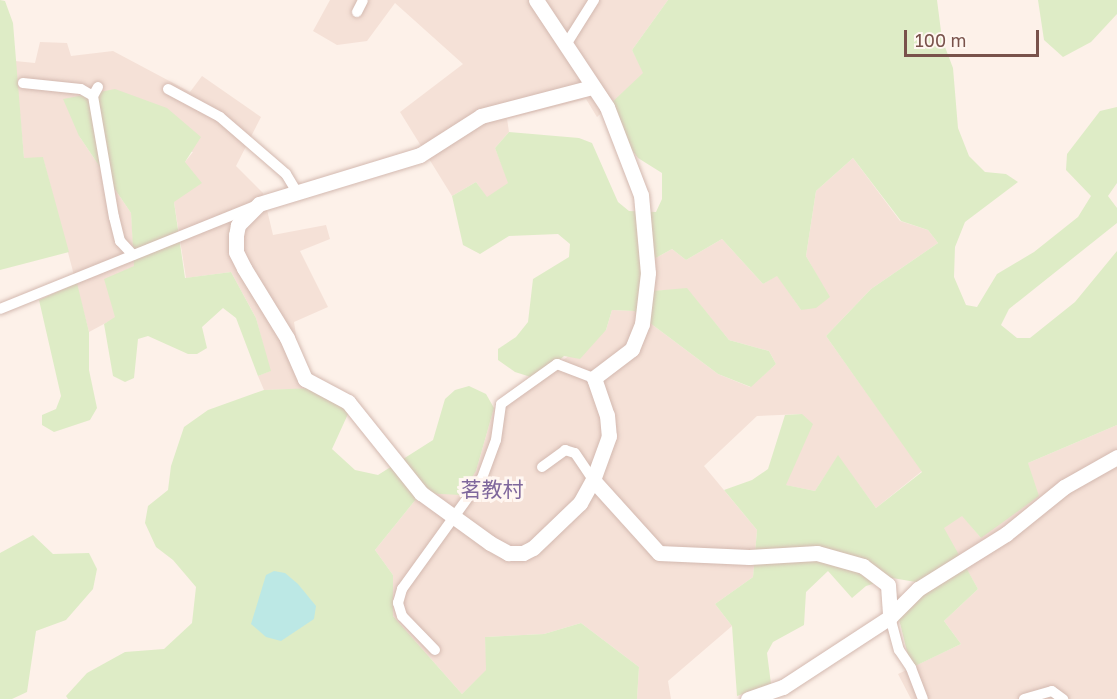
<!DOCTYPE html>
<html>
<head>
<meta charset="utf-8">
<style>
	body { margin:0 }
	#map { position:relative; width:1117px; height:699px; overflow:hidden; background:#fdf1e9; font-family:"Golos Text","Noto Sans SC",sans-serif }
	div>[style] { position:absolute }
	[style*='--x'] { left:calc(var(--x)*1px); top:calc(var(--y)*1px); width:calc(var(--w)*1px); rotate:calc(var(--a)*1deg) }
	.residential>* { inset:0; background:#f5e1d7 }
	.green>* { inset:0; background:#deecc6 }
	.water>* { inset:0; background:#bce8e5 }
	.roads { filter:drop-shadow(0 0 2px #d3b9b0) drop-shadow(0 0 2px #d3b9b0) }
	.street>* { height:10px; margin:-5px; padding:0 5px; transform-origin:5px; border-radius:5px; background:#fff }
	.secondary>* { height:15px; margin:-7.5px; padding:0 7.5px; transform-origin:7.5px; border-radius:7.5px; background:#fff }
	span { translate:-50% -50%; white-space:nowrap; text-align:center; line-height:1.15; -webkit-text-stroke:6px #fff6f0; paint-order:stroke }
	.quarter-label { font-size:21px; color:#7f679c }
	.scale { position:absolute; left:904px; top:30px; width:135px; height:27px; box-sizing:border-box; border:3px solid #79524b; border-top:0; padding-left:8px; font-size:18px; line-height:21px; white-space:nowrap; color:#79524b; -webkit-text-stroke:4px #fff6f0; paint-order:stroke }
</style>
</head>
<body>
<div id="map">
	<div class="residential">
		<div style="clip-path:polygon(330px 0,668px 0,632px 50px,644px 73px,597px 117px,586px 99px,507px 119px,509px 132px,495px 148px,509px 183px,487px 198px,476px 182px,452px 196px,400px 112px,463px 64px,395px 3px,367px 41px,337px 45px,313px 31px)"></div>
		<div style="clip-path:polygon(40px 42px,67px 43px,71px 56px,113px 51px,190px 92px,202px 76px,261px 117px,236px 166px,263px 193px,273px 235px,326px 225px,330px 239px,300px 251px,328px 307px,294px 322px,304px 389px,264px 390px,258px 376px,270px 371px,256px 318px,231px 272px,186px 278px,174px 202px,185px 162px,193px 152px,79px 136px,131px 213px,135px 267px,115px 318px,89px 332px,43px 158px,24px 158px,15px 61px,35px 63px)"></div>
		<div style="clip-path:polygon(853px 158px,900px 221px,928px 230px,938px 243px,871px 289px,826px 336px,922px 471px,876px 508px,838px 456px,815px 491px,785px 485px,802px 414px,757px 416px,704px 466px,757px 530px,753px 577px,715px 604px,732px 626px,668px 681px,671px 699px,637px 699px,639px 667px,581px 623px,544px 634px,485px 637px,487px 670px,462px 694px,393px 616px,393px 575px,375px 550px,421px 493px,476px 471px,494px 408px,606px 330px,612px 310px,634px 311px,718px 374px,750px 387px,776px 364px,769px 351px,729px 340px,687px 289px,640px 292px,643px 265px,672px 249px,686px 260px,722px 239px,763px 284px,777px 275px,801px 310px,829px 297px,806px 256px,816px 191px)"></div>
		<div style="clip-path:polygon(1117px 425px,1117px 699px,911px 699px,898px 674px,961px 644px,944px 621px,978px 589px,943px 528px,962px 515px,981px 538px,1028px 463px)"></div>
	</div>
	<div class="green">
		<div style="clip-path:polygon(0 0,5px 1px,13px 23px,24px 158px,43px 157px,69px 252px,0 270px)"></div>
		<div style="clip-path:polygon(668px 0,937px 0,942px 39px,953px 68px,958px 128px,969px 156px,985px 172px,1006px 174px,1018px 182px,965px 222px,955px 247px,954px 277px,966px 305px,977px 307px,997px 274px,1034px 252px,1078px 217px,1091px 196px,1066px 170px,1067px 154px,1100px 111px,1117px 107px,1117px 183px,1108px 196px,1117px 208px,1117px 223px,1009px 309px,1001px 325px,1017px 338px,1030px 338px,1075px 302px,1117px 251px,1117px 425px,1028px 463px,1039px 496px,981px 538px,962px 516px,944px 528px,978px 589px,944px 621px,961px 644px,911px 668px,899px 619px,924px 594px,916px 582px,892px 578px,866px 586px,852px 598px,828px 571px,806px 592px,804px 625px,773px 642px,767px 653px,771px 684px,737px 696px,732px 626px,715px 604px,753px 577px,757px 530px,724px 490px,752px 480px,768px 469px,785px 415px,802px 414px,813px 424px,786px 485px,815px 491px,838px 455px,876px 508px,922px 472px,826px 336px,871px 289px,938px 243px,928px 230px,901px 221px,853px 158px,816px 191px,806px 256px,830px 297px,816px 308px,801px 310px,777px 276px,763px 284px,722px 239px,686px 260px,672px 249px,643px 265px,641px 292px,687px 288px,729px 340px,769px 351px,776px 364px,751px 387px,718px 374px,634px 311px,612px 310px,606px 330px,580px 359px,564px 356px,537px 379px,515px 372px,498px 360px,498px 349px,516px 337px,528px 322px,533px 279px,569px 257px,570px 244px,558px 234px,509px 236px,480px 254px,463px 245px,452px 196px,476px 182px,487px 197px,508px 183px,495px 148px,509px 132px,579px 138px,592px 143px,618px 202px,629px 211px,656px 212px,662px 199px,662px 173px,638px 158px,626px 142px,623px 125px,607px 107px,643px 73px,632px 50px)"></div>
		<div style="clip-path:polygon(1038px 0,1117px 0,1117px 14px,1091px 42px,1063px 57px,1044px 40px)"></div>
		<div style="clip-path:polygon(115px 89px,167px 108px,201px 137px,185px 162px,202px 183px,174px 202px,185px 278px,231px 272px,256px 318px,271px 371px,258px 376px,236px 318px,223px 308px,202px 327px,207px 348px,197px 354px,188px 354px,148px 336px,138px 339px,134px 378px,125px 382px,113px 376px,104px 324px,115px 317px,104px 279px,134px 266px,131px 213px,79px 136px,63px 99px)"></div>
		<div style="clip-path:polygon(77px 283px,89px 332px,89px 370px,97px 408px,90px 420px,54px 432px,42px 425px,42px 415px,56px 409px,61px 396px,39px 300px)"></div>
		<div style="clip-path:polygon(469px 386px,486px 394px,494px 408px,476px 471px,461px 495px,421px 493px,375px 550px,393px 575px,393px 616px,462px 694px,486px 670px,485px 637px,544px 634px,581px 623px,639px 667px,637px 699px,68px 699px,66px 696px,87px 673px,125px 652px,164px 649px,192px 623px,196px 587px,173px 560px,156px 547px,145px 523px,148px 506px,168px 490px,171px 466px,184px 427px,208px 410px,264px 390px,314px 388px,341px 401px,348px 414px,332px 449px,355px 470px,378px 475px,433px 440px,445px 399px,455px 390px)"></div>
		<div style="clip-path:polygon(33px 535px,53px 554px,89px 553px,97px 569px,93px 589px,66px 620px,36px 631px,27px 692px,12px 699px,0 699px,0 553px)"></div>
	</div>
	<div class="water">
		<div style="clip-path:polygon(274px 571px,285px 573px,298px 584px,316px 606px,314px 619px,281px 641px,266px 637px,251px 624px,266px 575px)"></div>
	</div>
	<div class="roads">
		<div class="street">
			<div style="--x:357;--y:12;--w:13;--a:-63"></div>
			<div style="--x:567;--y:43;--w:51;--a:-57.9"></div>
			<div style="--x:23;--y:83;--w:58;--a:5.9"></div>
			<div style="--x:81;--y:89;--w:14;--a:30"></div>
			<div style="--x:98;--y:87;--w:10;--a:119"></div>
			<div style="--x:93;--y:96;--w:123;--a:80.2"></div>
			<div style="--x:114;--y:217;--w:25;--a:76"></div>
			<div style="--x:120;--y:241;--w:19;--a:47"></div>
			<div style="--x:168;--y:89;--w:59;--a:28.3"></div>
			<div style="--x:220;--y:117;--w:87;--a:40.8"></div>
			<div style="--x:286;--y:174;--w:21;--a:59"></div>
			<div style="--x:0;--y:309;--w:273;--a:-22"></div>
			<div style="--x:542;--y:467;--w:29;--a:-36"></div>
			<div style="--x:565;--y:450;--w:10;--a:17"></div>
			<div style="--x:575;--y:453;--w:32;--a:56"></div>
			<div style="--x:890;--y:617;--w:34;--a:75"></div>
			<div style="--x:899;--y:650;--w:22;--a:56"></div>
			<div style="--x:911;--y:668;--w:33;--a:69"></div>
			<div style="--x:435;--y:650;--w:47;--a:-134.1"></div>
			<div style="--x:402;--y:616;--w:14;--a:-107"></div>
			<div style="--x:398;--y:603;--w:15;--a:-74"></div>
			<div style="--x:402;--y:589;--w:137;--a:-54.2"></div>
			<div style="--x:482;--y:478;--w:40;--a:-69.8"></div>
			<div style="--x:496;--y:440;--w:36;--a:-82"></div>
			<div style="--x:501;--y:404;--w:69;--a:-35.5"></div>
			<div style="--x:557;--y:364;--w:40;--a:21"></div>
			<div style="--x:1024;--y:699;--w:29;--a:-16"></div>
			<div style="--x:1052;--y:691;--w:14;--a:36"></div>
		</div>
		<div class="secondary">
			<div style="--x:536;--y:0;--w:128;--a:56.4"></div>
			<div style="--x:607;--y:107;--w:94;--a:68.9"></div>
			<div style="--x:641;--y:195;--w:78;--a:84.9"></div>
			<div style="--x:648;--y:273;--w:51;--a:96.7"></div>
			<div style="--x:642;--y:324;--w:27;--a:112"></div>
			<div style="--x:632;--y:349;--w:48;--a:142.7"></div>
			<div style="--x:594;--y:378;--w:39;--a:71"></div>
			<div style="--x:607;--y:415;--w:21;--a:85"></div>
			<div style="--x:609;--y:436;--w:47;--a:110"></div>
			<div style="--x:593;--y:480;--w:98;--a:47.9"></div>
			<div style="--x:659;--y:553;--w:90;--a:2.5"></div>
			<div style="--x:749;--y:557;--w:68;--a:-3.4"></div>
			<div style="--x:817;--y:553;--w:48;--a:15.8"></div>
			<div style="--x:863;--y:566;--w:31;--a:37"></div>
			<div style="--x:888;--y:585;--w:32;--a:86"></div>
			<div style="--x:592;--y:87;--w:115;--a:165.4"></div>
			<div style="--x:481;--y:116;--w:72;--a:147.4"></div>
			<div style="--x:420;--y:155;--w:168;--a:163.1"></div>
			<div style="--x:259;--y:204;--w:30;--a:135"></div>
			<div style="--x:238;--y:225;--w:10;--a:101"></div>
			<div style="--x:236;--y:235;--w:17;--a:90"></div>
			<div style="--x:236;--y:252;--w:18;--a:63"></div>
			<div style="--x:244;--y:268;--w:82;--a:58.4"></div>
			<div style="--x:287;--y:338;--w:45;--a:66.3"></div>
			<div style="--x:305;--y:379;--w:49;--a:28.1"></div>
			<div style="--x:348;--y:402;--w:117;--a:51.3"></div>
			<div style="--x:421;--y:493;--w:85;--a:35.9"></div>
			<div style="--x:490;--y:543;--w:21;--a:29"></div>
			<div style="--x:508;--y:553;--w:15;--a:0"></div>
			<div style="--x:523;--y:553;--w:11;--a:-27"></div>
			<div style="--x:533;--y:548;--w:65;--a:-43.8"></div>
			<div style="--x:580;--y:503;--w:26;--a:-61"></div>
			<div style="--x:748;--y:699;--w:37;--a:-19"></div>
			<div style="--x:783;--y:687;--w:128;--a:-33.2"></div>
			<div style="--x:890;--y:617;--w:40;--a:-45"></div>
			<div style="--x:918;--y:589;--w:104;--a:-32"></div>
			<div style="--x:1006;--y:534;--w:75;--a:-39"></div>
			<div style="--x:1064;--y:487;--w:61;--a:-29.5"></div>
		</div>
	</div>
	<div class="quarter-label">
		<span style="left:492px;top:489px">茗教村</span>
	</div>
	<div class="scale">100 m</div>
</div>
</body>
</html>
